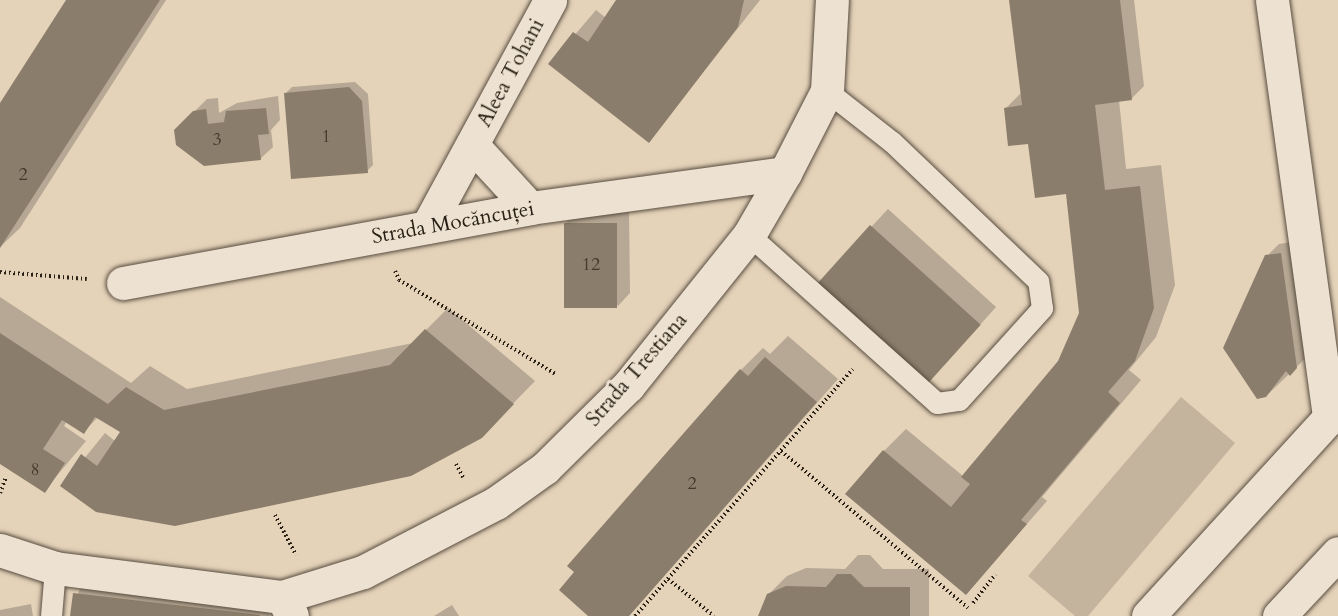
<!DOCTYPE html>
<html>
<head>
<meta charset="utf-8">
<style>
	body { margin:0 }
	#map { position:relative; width:1338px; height:616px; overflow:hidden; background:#e4d2b9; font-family:Cardo,serif }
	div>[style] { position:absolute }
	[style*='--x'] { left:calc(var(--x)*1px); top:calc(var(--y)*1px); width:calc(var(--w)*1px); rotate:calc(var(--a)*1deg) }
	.green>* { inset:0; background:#c4b49d }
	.shadow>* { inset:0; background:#0003 }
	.building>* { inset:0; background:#8b7d6b; transform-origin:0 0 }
	.path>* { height:4px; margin-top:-2px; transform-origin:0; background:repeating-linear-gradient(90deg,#2a2116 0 1.5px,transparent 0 4.5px) }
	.roads { filter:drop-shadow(0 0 2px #584d3f) drop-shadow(0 0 2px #584d3f) }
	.service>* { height:21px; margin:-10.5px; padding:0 10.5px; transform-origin:10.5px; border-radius:10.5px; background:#ede2d2 }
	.minor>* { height:33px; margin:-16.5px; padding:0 16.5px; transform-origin:16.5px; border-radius:16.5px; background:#ede2d2 }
	.secondary>* { height:33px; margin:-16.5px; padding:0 16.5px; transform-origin:16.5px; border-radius:16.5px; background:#ede2d2 }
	span { translate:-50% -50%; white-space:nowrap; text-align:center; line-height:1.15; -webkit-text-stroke:6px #ede2d2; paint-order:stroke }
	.number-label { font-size:18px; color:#42382b }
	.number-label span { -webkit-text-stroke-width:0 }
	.street-label { font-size:21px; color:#2a2116 }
</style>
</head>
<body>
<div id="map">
	<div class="green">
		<div style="clip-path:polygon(1181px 397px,1235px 443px,1088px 616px,1075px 616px,1028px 576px)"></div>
	</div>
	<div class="shadow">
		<div style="clip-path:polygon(68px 0,166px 0,20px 228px,0 247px,0 105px)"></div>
		<div style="clip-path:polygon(618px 0,760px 0,649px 141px,550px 64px,596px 10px,606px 18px)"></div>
		<div style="clip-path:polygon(1011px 0,1134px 0,1144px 86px,1131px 99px,1119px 100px,1126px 169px,1161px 165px,1175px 285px,1156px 337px,1129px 370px,1141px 380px,1042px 497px,1047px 501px,966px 593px,884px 451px,906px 429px,963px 476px,1060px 361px,1081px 314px,1067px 193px,1006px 108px,1022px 92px)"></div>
		<div style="clip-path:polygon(355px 82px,368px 94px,373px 165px,367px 171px,286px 93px,292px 87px)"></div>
		<div style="clip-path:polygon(278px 96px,280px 120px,271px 130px,273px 147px,260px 159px,175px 131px,207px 99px,218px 98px,219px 113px,237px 103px)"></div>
		<div style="clip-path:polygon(888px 209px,996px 307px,944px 365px,819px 283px)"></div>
		<div style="clip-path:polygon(577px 211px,629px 211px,630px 293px,618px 306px,565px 224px)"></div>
		<div style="clip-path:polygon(1293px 242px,1309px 355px,1266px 396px,1267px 256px,1279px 244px)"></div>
		<div style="clip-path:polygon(0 297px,131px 383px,150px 366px,187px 389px,413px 343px,448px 308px,535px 381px,504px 413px,62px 486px,105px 433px,115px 441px,122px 431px,98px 417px,84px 432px,67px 421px,64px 426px,86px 441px,44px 491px,0 463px)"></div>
		<div style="clip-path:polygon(788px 336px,838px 379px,629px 616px,591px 616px,741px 370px,763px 348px,770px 354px)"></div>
		<div style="clip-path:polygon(858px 555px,870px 555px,883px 569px,929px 569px,929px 616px,760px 616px,768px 595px,787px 576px,806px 568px,845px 569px)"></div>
		<div style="clip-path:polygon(80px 588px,266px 609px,270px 616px,71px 616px)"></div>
		<div style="clip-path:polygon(31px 604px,33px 616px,0 616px,0 610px)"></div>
		<div style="clip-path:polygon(452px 605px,459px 616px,434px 616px)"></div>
	</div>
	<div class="building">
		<div style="clip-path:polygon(66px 0,160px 0,0 248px,0 103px)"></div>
		<div style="clip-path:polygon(616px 0,744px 0,738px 27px,649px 143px,548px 64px,573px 32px,588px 42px)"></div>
		<div style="clip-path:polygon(1009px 0,1120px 0,1132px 100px,1095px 105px,1105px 190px,1140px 186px,1154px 308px,1135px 361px,1108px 392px,1120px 403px,1021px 520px,1027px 524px,966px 595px,845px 494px,883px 450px,951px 507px,970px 484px,961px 477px,1058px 361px,1079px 313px,1066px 194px,1035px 198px,1028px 144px,1008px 146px,1004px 108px,1022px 105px)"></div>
		<div style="clip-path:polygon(349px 87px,362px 101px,368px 173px,291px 179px,284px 93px)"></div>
		<div style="clip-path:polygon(266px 108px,269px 134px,258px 135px,261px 160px,204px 166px,176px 145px,174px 130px,193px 111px,206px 109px,208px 124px,224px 122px,226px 111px)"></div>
		<div style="left:564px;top:223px;width:53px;height:85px"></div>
		<div style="left:870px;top:225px;width:149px;height:79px;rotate:42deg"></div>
		<div style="clip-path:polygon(1281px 253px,1297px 368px,1290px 376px,1286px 371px,1266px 397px,1257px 399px,1223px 348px,1265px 255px)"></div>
		<div style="clip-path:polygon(425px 329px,514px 404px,482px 438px,411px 476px,175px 526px,96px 512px,60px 486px,81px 454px,97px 466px,120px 432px,95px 417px,84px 434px,62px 420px,43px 449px,65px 463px,45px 493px,0 464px,0 333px,108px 404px,126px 387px,164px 410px,390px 365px)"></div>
		<div style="clip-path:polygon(765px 357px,817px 402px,629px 616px,588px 616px,559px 590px,574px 572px,567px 566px,740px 369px,748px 376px)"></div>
		<div style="clip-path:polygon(837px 574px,851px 574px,864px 587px,910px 587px,910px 616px,758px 616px,767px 594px,786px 586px,826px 587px)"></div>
		<div style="clip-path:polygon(73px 593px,260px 615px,260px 616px,70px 616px)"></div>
	</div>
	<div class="path">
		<div style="--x:395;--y:271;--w:10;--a:66"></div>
		<div style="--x:399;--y:280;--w:184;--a:31"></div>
		<div style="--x:0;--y:272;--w:87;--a:4.6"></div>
		<div style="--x:781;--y:451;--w:244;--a:40"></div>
		<div style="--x:456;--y:464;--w:15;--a:62"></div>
		<div style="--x:0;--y:493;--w:17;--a:-69"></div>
		<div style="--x:275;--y:515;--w:45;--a:62.3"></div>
		<div style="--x:668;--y:579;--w:59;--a:38.8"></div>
		<div style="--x:973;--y:603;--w:36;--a:-52"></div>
		<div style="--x:635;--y:616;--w:329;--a:-48.6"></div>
	</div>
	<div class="roads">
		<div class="service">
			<div style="--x:749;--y:235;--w:252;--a:41.8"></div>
			<div style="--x:937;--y:403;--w:22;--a:-8"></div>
			<div style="--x:959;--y:400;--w:124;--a:-47.9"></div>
			<div style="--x:1042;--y:308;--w:27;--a:-98"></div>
			<div style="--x:1038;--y:281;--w:202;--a:-136.4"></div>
			<div style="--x:892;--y:142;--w:83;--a:-141.9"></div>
			<div style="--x:51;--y:616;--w:48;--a:-85.2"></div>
		</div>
		<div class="minor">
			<div style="--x:473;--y:146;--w:84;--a:47.4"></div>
			<div style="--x:427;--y:227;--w:258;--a:-61.5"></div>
			<div style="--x:123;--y:283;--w:414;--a:-10.4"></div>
			<div style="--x:530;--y:208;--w:257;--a:-7.8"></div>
			<div style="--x:0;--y:550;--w:58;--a:18.1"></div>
			<div style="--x:55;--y:568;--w:229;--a:7.3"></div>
			<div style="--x:282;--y:597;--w:21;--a:62"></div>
			<div style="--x:282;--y:597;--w:85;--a:-17.2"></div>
			<div style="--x:363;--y:572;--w:150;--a:-27.4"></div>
			<div style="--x:496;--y:503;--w:60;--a:-35.5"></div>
			<div style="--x:545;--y:468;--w:117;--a:-44.7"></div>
			<div style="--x:628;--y:386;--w:193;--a:-51.3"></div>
			<div style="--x:749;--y:235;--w:72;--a:-59.9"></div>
			<div style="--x:785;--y:173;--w:92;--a:-62.9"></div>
			<div style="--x:827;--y:91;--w:91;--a:-86.9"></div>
		</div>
		<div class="secondary">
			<div style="--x:1272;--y:0;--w:422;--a:82.2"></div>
			<div style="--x:1148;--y:616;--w:282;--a:-47.6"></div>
			<div style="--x:1279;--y:616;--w:86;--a:-46.9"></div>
		</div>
	</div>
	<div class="number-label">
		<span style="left:326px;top:137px">1</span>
		<span style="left:217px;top:140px">3</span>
		<span style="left:23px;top:175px">2</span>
		<span style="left:591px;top:265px">12</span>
		<span style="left:35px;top:470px">8</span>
		<span style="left:692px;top:484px">2</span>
	</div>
	<div class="street-label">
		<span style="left:511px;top:73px;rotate:-62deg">Aleea Tohani</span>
		<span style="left:453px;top:223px;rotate:-10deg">Strada Mocăncuței</span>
		<span style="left:637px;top:370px;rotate:-49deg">Strada Trestiana</span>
	</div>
</div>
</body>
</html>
